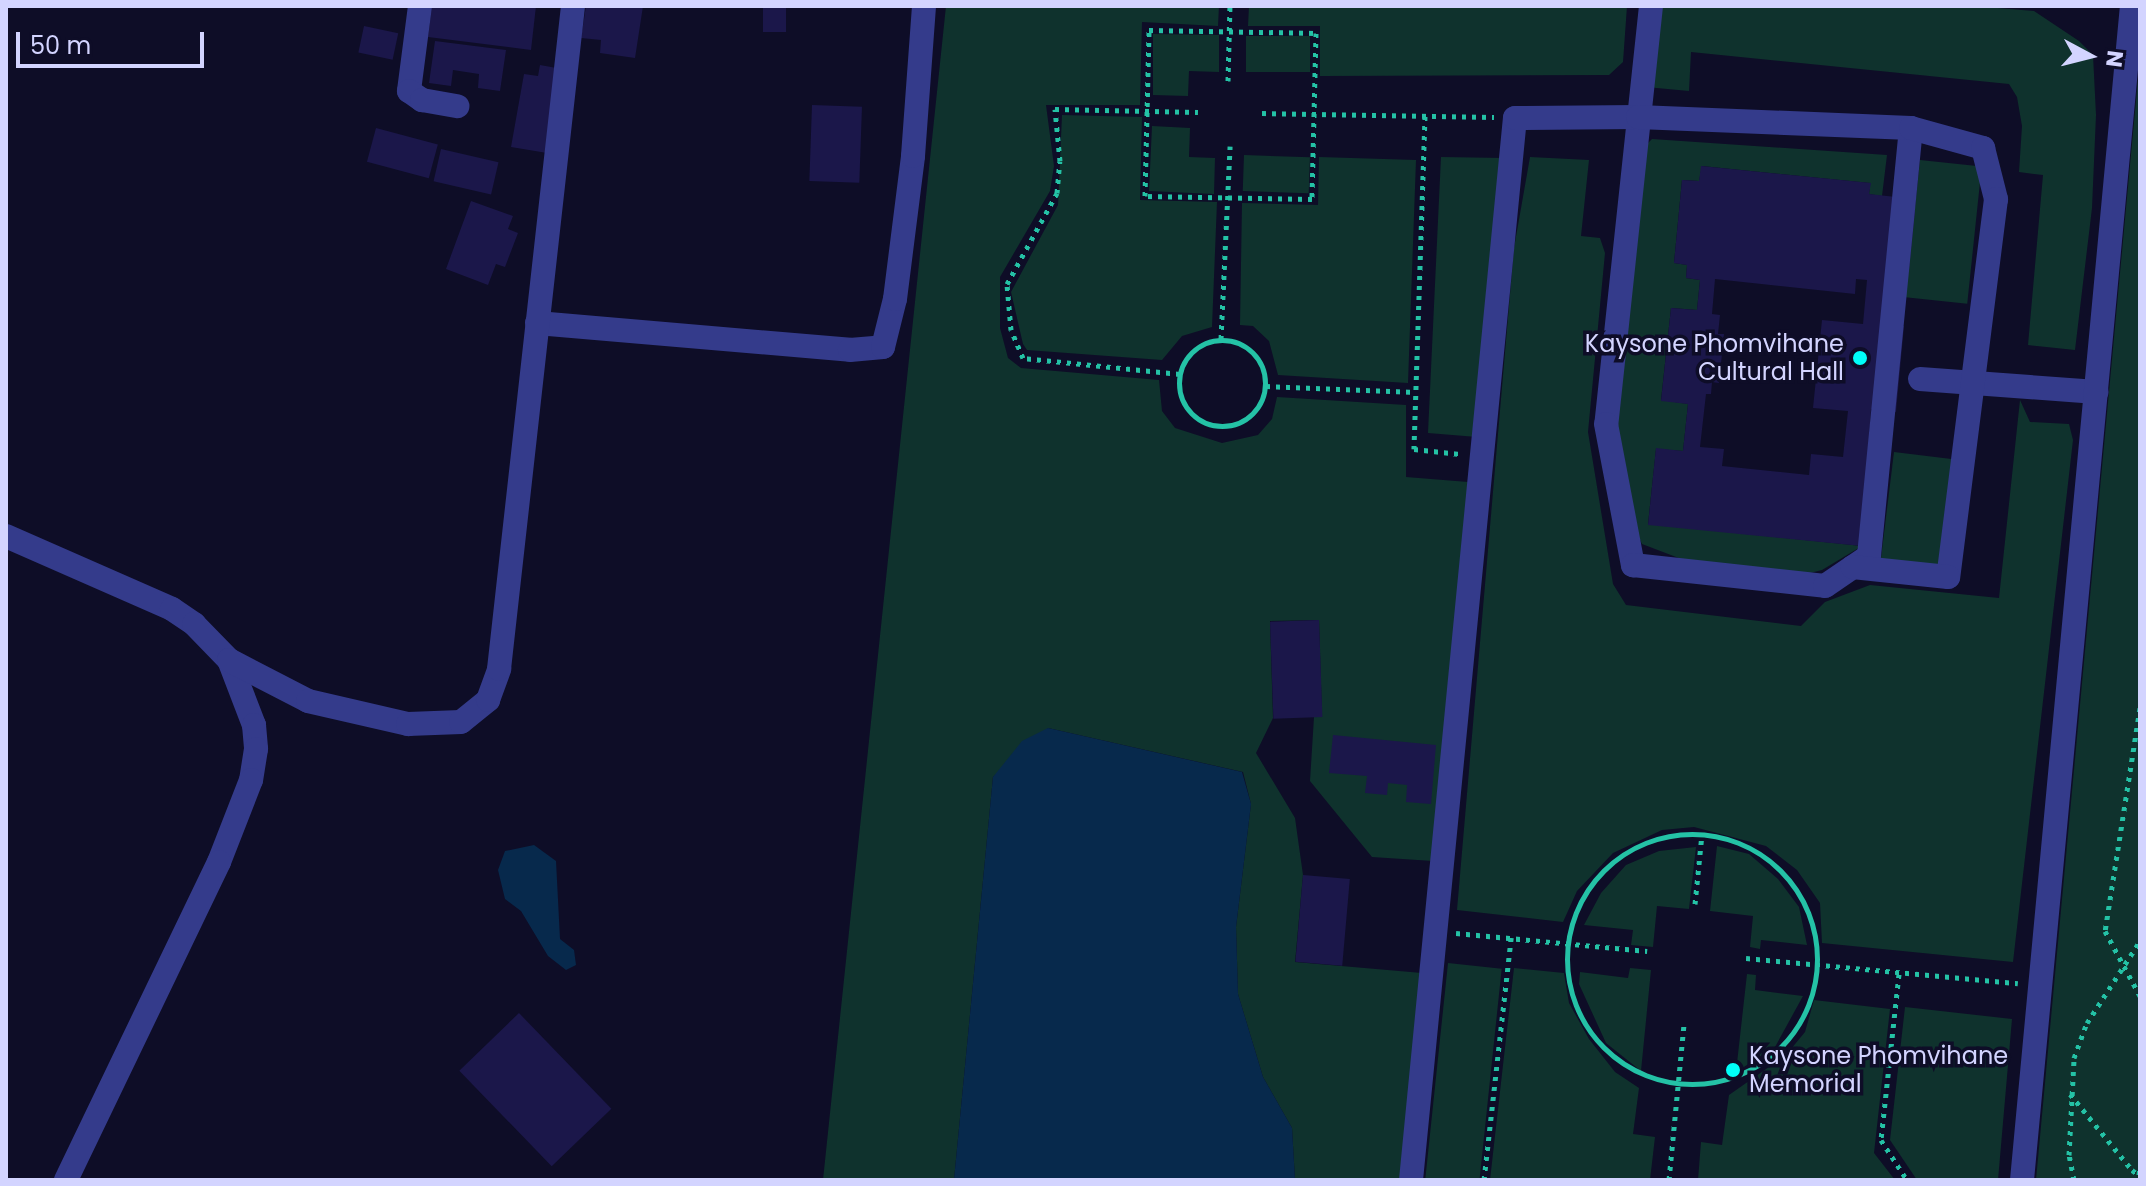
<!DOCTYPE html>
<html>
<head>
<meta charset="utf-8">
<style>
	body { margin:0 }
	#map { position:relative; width:2146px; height:1186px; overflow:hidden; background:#0e0d27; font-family:Poppins,sans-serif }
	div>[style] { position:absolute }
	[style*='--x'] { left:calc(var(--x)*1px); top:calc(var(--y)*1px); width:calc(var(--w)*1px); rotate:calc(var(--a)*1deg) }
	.green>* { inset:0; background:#0f322d; transform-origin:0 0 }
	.water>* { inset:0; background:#07294c }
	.building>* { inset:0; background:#1b174a; transform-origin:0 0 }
	.path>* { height:5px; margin-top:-2.5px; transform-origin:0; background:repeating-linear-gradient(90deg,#24c2a6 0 4px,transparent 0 10px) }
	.path>.ring { margin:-2.5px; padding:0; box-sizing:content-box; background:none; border:5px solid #24c2a6; border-radius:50% }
	.minor>* { height:24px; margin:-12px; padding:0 12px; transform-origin:12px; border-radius:12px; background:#343b8b }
	.dots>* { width:22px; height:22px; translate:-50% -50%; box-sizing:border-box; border:4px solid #0e0d27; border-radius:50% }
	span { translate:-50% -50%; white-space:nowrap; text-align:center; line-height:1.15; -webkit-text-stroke:7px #0e0d27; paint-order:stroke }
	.poi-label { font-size:24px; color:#d3d4ff }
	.right { translate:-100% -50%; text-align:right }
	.left { translate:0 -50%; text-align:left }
	.frame { position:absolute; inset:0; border:8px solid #d3d4ff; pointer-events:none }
	.north { position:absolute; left:2050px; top:16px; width:80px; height:80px; -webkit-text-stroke:6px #0e0d27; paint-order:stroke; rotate:97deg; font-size:22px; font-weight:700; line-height:32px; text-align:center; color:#d3d4ff }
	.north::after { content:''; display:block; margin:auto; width:28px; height:36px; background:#d3d4ff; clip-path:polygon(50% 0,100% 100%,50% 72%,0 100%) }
	.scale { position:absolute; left:16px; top:32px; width:188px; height:36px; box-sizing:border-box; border:4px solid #d3d4ff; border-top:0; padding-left:10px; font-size:24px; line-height:28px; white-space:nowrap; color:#d3d4ff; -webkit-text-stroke:6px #0e0d27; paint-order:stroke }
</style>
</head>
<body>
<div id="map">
	<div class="green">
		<div style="clip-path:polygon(946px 6px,1219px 6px,1218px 26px,1142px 22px,1140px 105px,1046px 105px,1054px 166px,1050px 191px,1000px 277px,1000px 328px,1008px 358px,1021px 368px,1159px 380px,1162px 411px,1175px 428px,1222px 443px,1258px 435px,1272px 419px,1277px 397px,1406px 405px,1406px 477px,1468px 482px,1433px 861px,1372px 857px,1310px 781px,1314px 717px,1322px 716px,1319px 620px,1270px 621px,1273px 718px,1256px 753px,1295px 818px,1303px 875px,1295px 962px,1422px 973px,1402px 1180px,1295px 1180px,1292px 1128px,1263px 1077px,1238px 994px,1236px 927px,1251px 804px,1243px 772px,1048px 728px,993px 777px,954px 1180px,823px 1180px)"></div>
		<div style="clip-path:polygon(1249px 6px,1627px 6px,1623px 62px,1609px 75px,1320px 76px,1320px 26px,1248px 26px)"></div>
		<div style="clip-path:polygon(1655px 6px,1973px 6px,2034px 11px,2079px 41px,2093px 55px,2096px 115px,2092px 208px,2075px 350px,2028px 345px,2043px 175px,2019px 172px,2022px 126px,2017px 97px,2009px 84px,1691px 52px,1689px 91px,1646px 87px)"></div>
		<div style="clip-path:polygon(1153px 34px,1219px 35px,1219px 72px,1189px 71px,1188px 96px,1153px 95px)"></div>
		<div style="left:1246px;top:36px;width:64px;height:36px"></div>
		<div style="clip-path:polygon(2140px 63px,2140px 1180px,2036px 1180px,2139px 68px)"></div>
		<div style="clip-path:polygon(1062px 115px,1142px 117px,1140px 200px,1217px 202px,1212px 327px,1182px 336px,1162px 360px,1027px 350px,1023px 344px,1011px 292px,1058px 205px)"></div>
		<div style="clip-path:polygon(1152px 126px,1190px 128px,1189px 157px,1215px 158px,1214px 194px,1149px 191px)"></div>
		<div style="clip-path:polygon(1652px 139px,1887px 155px,1882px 196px,1869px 194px,1870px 183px,1702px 166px,1699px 181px,1682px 180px,1674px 263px,1687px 265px,1686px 278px,1700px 280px,1697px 310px,1671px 308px,1661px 400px,1688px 404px,1683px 451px,1656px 449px,1648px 524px,1862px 546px,1822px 570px,1810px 573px,1684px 560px,1642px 544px,1630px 518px,1612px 429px,1640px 151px)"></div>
		<div style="left:1244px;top:155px;width:66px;height:36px;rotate:2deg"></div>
		<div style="clip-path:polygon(1319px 157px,1416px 160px,1408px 383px,1278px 375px,1269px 341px,1253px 326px,1240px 325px,1242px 203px,1318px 205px)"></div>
		<div style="clip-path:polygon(1441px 157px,1504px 158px,1477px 437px,1428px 433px)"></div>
		<div style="clip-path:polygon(1530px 157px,1589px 160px,1581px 236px,1600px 238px,1605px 253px,1588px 432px,1613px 584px,1626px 605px,1801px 626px,1825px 602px,1870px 585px,1999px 598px,2020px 400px,2030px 422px,2069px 424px,2073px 440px,2013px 962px,1822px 943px,1820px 903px,1797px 870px,1766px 846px,1694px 827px,1662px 830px,1613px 853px,1577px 891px,1563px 922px,1457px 910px,1514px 248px)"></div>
		<div style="left:1920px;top:160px;width:62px;height:138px;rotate:6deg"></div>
		<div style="left:1894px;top:452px;width:62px;height:109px;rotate:7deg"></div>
		<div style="clip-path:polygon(1717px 846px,1749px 854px,1778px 879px,1799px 907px,1807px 945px,1761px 940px,1760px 949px,1750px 947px,1753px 916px,1710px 911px)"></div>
		<div style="clip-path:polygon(1696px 847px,1689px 909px,1657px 906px,1653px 947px,1631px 945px,1633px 930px,1584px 925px,1601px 893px,1626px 865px,1659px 851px)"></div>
		<div style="left:1448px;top:963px;width:54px;height:218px;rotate:6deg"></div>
		<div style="clip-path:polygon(1514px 968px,1564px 973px,1569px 1003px,1589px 1039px,1615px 1072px,1639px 1088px,1633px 1134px,1655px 1137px,1650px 1180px,1490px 1180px)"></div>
		<div style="clip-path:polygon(1630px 968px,1651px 970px,1641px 1071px,1606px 1043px,1579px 984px,1580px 972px,1628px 978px)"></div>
		<div style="clip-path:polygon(1747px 974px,1756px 975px,1755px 990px,1803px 996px,1775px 1047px,1736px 1072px)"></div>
		<div style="clip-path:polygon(1814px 1000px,1890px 1009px,1874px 1153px,1895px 1180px,1698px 1180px,1701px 1142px,1722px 1145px,1729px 1095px,1786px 1055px,1805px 1032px)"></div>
		<div style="clip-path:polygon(1905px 1007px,2012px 1019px,1998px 1180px,1917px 1180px,1890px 1140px)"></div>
	</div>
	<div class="water">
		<div style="clip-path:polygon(1048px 728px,1242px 772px,1251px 804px,1236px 927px,1238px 994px,1263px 1077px,1292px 1128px,1295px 1180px,954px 1180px,993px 777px,1022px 741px)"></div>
		<div style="clip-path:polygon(534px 845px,556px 861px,560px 939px,574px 950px,576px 965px,566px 970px,548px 956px,521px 911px,505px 899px,498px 870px,505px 851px)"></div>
	</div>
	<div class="building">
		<div style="clip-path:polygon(432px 6px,536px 6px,531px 50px,428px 37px)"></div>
		<div style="clip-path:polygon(586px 6px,643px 6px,635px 58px,600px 53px,601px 40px,581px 38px)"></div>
		<div style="left:763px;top:6px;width:23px;height:26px"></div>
		<div style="left:364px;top:26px;width:35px;height:27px;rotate:12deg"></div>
		<div style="clip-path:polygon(435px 41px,506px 50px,500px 91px,478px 88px,479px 74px,453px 70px,451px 86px,429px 83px)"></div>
		<div style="clip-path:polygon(540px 65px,562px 69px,547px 153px,511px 147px,524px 74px,538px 76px)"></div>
		<div style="left:812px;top:105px;width:50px;height:76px;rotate:2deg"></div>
		<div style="left:376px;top:128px;width:64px;height:35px;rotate:15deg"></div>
		<div style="left:441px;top:149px;width:59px;height:33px;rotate:13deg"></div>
		<div style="clip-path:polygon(evenodd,1701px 166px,1871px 183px,1869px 194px,1896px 197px,1895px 209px,1915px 211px,1909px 270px,1890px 268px,1884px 324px,1904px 326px,1896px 412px,1871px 409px,1862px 546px,1648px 525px,1656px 448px,1683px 451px,1688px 404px,1661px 401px,1671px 308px,1697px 310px,1700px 280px,1686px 278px,1687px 265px,1674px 263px,1682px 180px,1699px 181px,1701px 166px,1715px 279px,1855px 294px,1856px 279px,1867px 280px,1863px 324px,1822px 320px,1813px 408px,1848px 411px,1843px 457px,1811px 454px,1809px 475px,1722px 466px,1724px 449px,1700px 447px,1706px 394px,1711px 394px,1712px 382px,1719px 383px,1724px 334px,1718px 334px,1720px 315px,1712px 314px,1715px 279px)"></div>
		<div style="clip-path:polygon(471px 201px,513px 216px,508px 229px,518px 233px,505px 267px,496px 264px,488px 285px,446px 269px)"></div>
		<div style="left:1319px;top:620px;width:97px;height:49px;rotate:88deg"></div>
		<div style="clip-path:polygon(1333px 735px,1436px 745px,1431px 804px,1406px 802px,1407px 785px,1388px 783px,1387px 795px,1365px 793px,1367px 776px,1329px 773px)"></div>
		<div style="left:1303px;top:875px;width:47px;height:87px;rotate:5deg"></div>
		<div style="left:519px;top:1013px;width:133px;height:83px;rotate:46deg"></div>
	</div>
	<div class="path">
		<div style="--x:1149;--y:30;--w:167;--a:1"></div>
		<div style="--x:1316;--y:33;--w:166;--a:91.4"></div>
		<div style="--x:1312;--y:199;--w:167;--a:-179"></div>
		<div style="--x:1145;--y:196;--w:166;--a:-88.6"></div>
		<div style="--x:1228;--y:81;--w:75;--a:-88.5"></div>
		<div style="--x:1262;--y:113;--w:232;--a:1"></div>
		<div style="--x:1425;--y:116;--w:333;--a:91.9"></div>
		<div style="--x:1414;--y:449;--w:46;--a:6.2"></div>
		<div style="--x:1221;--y:339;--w:193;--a:-87.3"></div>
		<div class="ring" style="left:1179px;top:340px;width:81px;height:81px"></div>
		<div style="--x:1180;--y:374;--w:158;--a:-174.2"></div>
		<div style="--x:1023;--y:358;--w:30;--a:-113"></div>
		<div style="--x:1011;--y:330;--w:46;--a:-95"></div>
		<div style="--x:1007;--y:284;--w:104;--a:-61.2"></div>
		<div style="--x:1057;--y:193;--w:32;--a:-85"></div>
		<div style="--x:1060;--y:161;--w:52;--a:-95.5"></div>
		<div style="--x:1055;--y:109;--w:143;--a:1.2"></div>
		<div style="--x:1266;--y:386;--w:150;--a:2.3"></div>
		<div style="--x:2140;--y:708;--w:226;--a:98.9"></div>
		<div style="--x:2105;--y:931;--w:74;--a:61.7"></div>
		<div class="ring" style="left:1567px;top:834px;width:245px;height:245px"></div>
		<div style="--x:1695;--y:904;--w:70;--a:-84.3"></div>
		<div style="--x:1456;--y:933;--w:192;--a:5.4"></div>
		<div style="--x:1746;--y:958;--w:273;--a:5.3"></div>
		<div style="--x:1899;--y:974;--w:167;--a:96.2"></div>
		<div style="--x:1881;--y:1140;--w:48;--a:57"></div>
		<div style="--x:2070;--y:1094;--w:98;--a:50.8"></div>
		<div style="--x:2132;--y:1170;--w:9;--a:36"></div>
		<div style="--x:2139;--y:1175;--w:9;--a:-84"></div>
		<div style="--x:1484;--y:1180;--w:244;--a:-83.6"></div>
		<div style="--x:1669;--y:1180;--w:158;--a:-84.5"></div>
		<div style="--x:2074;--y:1180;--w:25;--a:-101"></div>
		<div style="--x:2069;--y:1155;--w:97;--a:-87"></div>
		<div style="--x:2074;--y:1058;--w:37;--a:-70"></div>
		<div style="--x:2087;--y:1023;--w:98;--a:-57.1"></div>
	</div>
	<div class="minor">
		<div style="--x:420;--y:6;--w:86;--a:97.4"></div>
		<div style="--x:409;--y:91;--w:16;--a:35"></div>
		<div style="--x:422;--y:100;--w:36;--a:10"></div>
		<div style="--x:1651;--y:6;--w:420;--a:96.1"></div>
		<div style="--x:1606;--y:424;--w:144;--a:79.2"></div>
		<div style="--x:1633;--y:565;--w:193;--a:6.2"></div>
		<div style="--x:1825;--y:586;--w:53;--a:-34.3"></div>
		<div style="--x:1869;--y:556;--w:430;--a:-84.4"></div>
		<div style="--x:537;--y:323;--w:314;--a:4.9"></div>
		<div style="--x:850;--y:350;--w:33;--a:-5"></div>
		<div style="--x:883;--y:347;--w:49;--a:-76"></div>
		<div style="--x:895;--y:299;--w:144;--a:-82.8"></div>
		<div style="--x:913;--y:156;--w:150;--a:-85.8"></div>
		<div style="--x:1920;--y:379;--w:177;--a:4.2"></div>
		<div style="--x:6;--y:536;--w:181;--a:23.7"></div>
		<div style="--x:172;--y:609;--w:27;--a:34"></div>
		<div style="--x:194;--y:624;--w:50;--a:45.8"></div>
		<div style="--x:229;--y:660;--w:70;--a:69"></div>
		<div style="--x:254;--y:725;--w:24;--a:85"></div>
		<div style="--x:256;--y:749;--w:31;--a:99"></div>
		<div style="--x:251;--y:780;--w:88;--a:111.3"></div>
		<div style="--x:219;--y:862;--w:353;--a:115.7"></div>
		<div style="--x:229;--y:660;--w:89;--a:27.4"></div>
		<div style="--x:308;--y:701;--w:103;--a:13"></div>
		<div style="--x:408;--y:724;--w:53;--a:-2.2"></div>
		<div style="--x:461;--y:722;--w:35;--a:-39"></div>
		<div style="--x:488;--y:700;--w:33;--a:-70"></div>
		<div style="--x:499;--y:669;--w:667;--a:-83.63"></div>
		<div style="--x:1411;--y:1180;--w:1067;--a:-84.41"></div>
		<div style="--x:1515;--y:118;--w:123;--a:-0.5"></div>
		<div style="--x:1638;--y:117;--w:273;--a:2.3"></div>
		<div style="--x:1911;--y:128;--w:75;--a:15.5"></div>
		<div style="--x:1983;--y:148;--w:53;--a:75.7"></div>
		<div style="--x:1996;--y:199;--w:381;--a:97.2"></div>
		<div style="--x:1948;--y:577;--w:96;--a:-174"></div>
		<div style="--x:2022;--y:1180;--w:1179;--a:-84.65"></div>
	</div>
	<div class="dots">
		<div style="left:1860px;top:358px;background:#00fef9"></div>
		<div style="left:1733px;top:1070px;background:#00fef9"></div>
	</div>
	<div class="poi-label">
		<span class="right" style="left:1844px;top:358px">Kaysone Phomvihane<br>Cultural Hall</span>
		<span class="left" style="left:1749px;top:1070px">Kaysone Phomvihane<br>Memorial</span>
	</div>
	<div class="frame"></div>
	<div class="north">N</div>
	<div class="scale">50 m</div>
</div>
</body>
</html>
